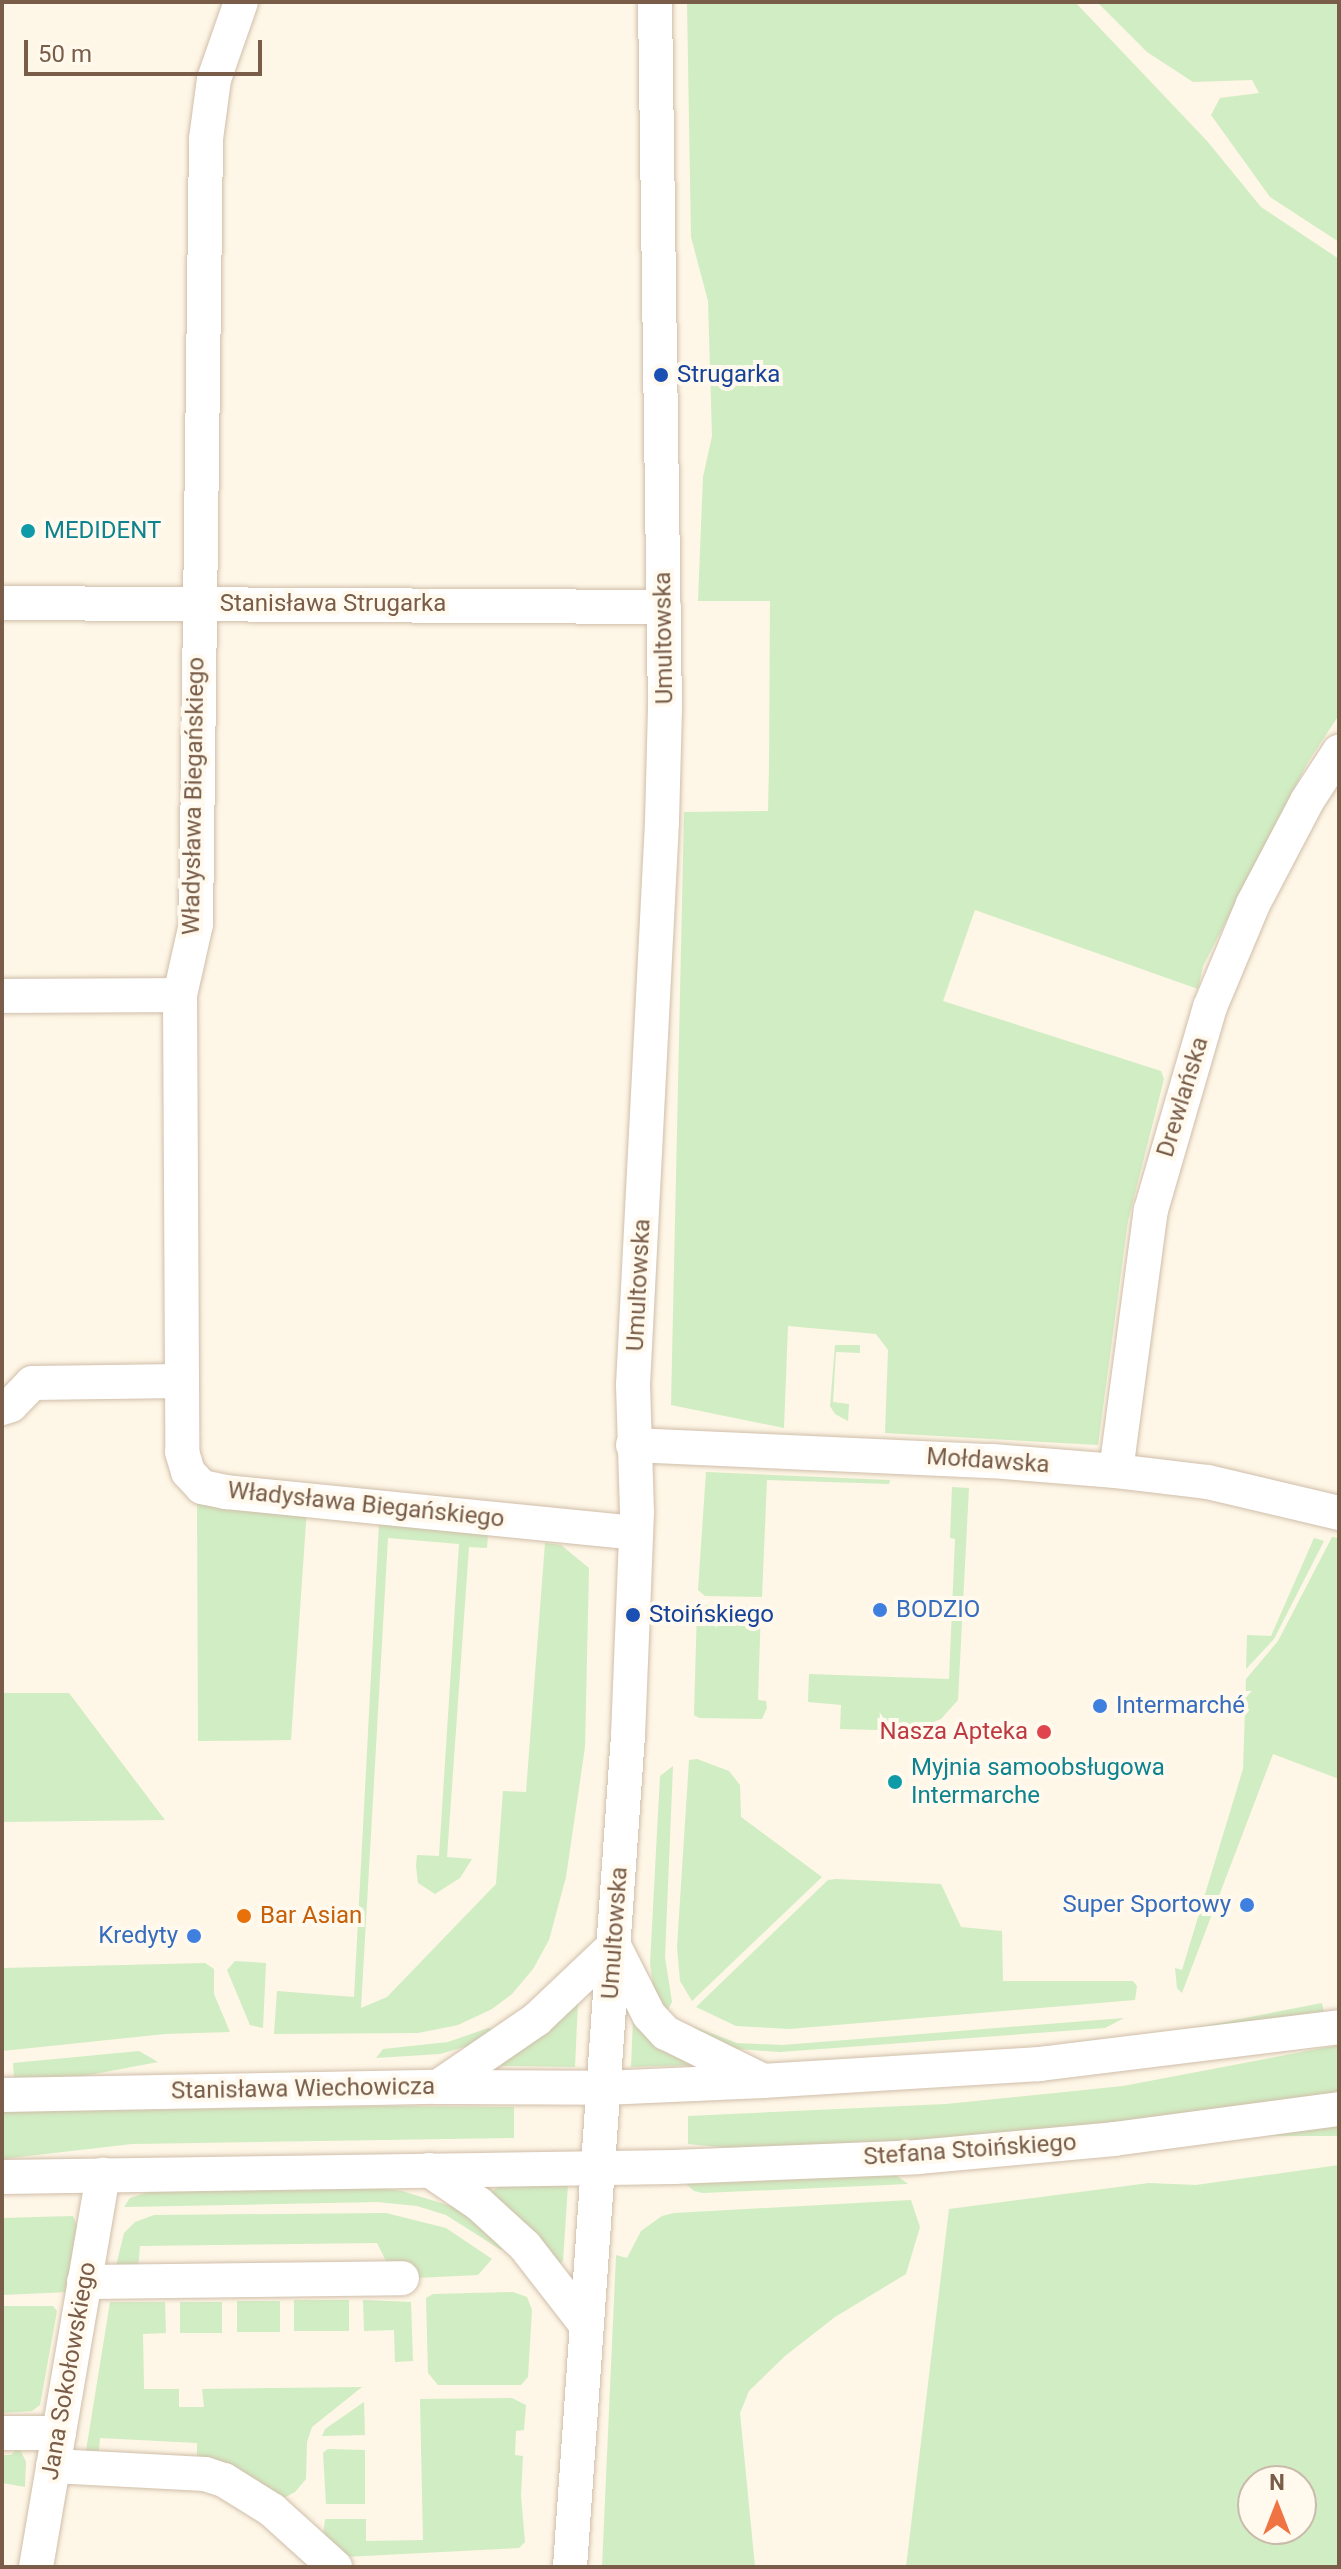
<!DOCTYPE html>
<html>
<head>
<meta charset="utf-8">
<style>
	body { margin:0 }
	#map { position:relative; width:1341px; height:2569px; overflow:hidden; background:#fef6e6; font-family:Roboto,sans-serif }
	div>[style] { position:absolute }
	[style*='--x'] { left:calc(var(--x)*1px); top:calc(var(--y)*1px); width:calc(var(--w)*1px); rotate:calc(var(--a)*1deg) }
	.green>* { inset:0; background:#d1edc3; transform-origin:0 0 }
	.roads { filter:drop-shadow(0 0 2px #d0beaa) drop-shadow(0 0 2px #d0beaa) }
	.minor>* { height:34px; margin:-17px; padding:0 17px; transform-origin:17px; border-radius:17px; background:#fff }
	.dots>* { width:22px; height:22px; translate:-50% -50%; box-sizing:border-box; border:4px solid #fff9ee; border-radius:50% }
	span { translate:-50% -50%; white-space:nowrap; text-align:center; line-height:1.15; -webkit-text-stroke:8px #fff9ee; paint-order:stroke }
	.transit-label { font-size:24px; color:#164399 }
	.left { translate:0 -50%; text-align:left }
	.culture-label { font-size:24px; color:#0d838f }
	.street-label { font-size:24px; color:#795d48 }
	.shop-label { font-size:24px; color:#366cbe }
	.right { translate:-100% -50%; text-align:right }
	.health-label { font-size:24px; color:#be3a42 }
	.food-label { font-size:24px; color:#c56008 }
	.frame { position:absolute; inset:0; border:4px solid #795d48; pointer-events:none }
	.north { position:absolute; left:1237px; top:2465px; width:80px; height:80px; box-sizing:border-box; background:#fff9ee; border:2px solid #c9bbac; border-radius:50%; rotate:0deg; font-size:22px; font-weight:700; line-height:32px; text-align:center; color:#795d48 }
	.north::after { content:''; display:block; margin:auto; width:28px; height:36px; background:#f07443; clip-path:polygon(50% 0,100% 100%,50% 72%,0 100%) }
	.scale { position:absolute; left:24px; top:40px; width:238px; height:36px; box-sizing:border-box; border:4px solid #795d48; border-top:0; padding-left:10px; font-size:24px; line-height:28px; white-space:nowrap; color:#795d48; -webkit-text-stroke:6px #fff9ee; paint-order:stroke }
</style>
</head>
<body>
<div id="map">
	<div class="green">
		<div style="clip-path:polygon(687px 2px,1075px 2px,1207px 141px,1261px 207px,1339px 259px,1339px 715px,1308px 762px,1203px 966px,1198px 989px,975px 910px,943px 1001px,1161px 1071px,1164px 1079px,1128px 1221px,1098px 1445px,885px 1433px,888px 1350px,876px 1334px,788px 1326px,784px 1428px,671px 1405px,684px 812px,768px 811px,769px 767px,770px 601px,698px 601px,703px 477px,712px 436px,708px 301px,691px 237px)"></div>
		<div style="clip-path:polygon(1097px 2px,1339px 2px,1339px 242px,1270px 197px,1211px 115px,1220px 98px,1259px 93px,1252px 80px,1193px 82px,1147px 52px)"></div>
		<div style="clip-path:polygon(835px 1345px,860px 1345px,860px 1353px,836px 1352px,833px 1402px,849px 1404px,848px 1421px,835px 1414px,830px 1406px)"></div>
		<div style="clip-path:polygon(706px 1472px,890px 1480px,889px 1484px,767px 1480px,762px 1597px,705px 1596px,698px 1590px)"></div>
		<div style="clip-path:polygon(952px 1487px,969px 1488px,958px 1700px,941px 1719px,912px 1731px,840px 1729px,841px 1705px,808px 1702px,809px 1674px,949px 1679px,955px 1539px,950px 1538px)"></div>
		<div style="clip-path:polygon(197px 1498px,307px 1508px,291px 1740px,198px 1741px)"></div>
		<div style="clip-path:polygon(379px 1524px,488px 1535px,487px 1548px,469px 1547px,447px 1857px,472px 1859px,460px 1878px,435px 1894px,418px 1883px,416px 1866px,417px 1855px,439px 1856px,459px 1544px,388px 1538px,361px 2008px,387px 1997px,496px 1884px,503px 1791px,526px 1792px,545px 1543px,561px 1545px,589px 1568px,585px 1747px,566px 1877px,549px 1940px,533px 1969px,512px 1994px,492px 2009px,458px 2025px,418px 2033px,274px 2034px,277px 1991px,354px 1997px)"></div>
		<div style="clip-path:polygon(1332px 1537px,1339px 1538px,1339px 1779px,1273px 1754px,1182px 1993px,1177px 1988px,1175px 1968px,1182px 1970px,1243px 1769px,1246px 1679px,1278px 1641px)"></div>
		<div style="clip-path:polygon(1314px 1538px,1324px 1541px,1274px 1639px,1246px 1669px,1247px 1635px,1271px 1636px)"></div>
		<div style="clip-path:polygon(705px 1605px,761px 1607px,758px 1700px,766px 1701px,767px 1708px,762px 1719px,699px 1718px,694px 1715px,697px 1608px)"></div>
		<div style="clip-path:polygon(2px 1693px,69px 1693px,165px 1820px,2px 1822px)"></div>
		<div style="clip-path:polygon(697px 1759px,729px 1771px,740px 1785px,741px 1817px,822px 1877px,692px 2001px,680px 1981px,677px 1947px,689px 1760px)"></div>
		<div style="clip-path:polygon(673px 1766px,665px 1957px,672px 2002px,665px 2015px,655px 1999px,650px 1964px,660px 1776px)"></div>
		<div style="clip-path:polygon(836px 1879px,941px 1884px,961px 1927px,1002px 1931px,1003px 1981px,1133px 1981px,1137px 1986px,1135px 2000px,789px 2029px,736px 2026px,696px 2007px,828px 1880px)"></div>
		<div style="clip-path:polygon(235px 1961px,266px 1963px,263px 2028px,250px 2025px,227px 1970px)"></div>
		<div style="clip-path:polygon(205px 1963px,214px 1969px,214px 1994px,230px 2032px,165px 2034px,2px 2051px,2px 1968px)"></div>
		<div style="clip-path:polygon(578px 2001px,575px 2067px,502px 2066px,500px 2064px)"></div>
		<div style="left:1322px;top:2003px;width:10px;height:137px;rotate:79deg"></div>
		<div style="clip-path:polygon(1124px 2018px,1105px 2028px,780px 2052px,737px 2049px,690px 2031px,695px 2027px,737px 2043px,782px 2045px)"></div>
		<div style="clip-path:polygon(633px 2019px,697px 2065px,631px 2067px)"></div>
		<div style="clip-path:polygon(488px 2028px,494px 2030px,474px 2044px,440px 2054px,376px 2058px,383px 2049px,448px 2042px)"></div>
		<div style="clip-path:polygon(1339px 2045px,1339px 2093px,1107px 2123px,953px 2138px,739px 2149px,688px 2144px,688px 2116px,946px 2104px,1123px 2086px)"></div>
		<div style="clip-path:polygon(139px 2051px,158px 2062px,79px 2077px,14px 2078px,13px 2063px)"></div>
		<div style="clip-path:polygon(384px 2106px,514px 2107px,514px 2138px,132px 2144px,2px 2159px,2px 2112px)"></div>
		<div style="left:1339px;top:2126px;width:10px;height:273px;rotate:90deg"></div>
		<div style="clip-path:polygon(evenodd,1339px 2165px,1339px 2567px,906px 2567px,949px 2209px,1149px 2183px,1196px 2185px,1339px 2165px,1253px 2481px,1301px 2481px,1301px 2529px,1253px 2529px,1253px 2481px)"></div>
		<div style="clip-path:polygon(896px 2175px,908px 2184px,703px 2193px,694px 2191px,686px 2184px)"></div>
		<div style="clip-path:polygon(568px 2185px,563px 2261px,558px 2265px,490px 2193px,499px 2186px)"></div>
		<div style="clip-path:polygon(371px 2187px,402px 2191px,454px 2207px,507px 2243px,501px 2250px,446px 2215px,417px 2206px,377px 2202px,124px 2207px,130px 2198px,151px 2191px)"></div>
		<div style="clip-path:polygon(911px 2200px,920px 2227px,906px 2274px,835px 2317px,785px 2356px,749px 2391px,740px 2413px,755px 2567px,602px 2567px,616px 2255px,627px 2258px,641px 2231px,662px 2216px,674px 2213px)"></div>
		<div style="clip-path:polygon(386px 2213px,446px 2228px,492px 2259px,478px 2275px,416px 2278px,389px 2267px,377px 2243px,140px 2246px,138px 2270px,115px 2270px,124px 2233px,135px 2222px,154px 2215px)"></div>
		<div style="clip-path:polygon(73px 2216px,78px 2228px,69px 2292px,2px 2295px,2px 2218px)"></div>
		<div style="clip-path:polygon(513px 2292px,527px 2297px,532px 2310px,528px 2377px,521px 2385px,438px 2385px,428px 2373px,426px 2298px,433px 2294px)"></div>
		<div style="left:349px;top:2300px;width:31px;height:55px;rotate:90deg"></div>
		<div style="clip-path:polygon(363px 2300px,411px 2302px,413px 2361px,395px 2362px,394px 2330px,364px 2331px)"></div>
		<div style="left:280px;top:2301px;width:31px;height:43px;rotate:90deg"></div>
		<div style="clip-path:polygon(110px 2302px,165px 2302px,166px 2333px,143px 2334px,144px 2389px,179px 2389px,179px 2407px,204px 2407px,202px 2389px,362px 2387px,312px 2427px,307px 2442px,306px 2479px,295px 2492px,282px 2499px,197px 2465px,197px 2443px,100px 2438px,98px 2460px,85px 2457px)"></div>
		<div style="left:180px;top:2302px;width:42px;height:31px"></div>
		<div style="clip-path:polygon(2px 2306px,53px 2306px,57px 2311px,40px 2405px,32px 2411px,2px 2413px)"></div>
		<div style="clip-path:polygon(512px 2398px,526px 2405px,524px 2430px,516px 2431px,515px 2455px,523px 2456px,521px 2496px,525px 2542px,519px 2548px,345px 2557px,323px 2536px,325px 2519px,366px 2519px,366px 2541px,423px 2540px,420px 2399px)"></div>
		<div style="clip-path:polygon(364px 2402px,365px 2435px,322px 2436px,325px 2429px)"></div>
		<div style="clip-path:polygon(19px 2447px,26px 2462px,25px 2487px,2px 2483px,2px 2455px,11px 2455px)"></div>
		<div style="clip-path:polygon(328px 2449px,365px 2450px,365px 2504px,326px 2504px,323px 2453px)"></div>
	</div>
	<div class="roads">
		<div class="minor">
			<div style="--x:241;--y:2;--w:82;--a:109.3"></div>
			<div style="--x:214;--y:79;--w:61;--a:97.6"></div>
			<div style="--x:206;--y:139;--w:785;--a:90.73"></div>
			<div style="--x:196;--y:924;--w:73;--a:102.7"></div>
			<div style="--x:180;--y:995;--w:457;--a:89.7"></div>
			<div style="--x:182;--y:1452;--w:21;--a:73"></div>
			<div style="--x:188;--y:1472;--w:21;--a:47"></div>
			<div style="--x:202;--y:1487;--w:25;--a:12"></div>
			<div style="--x:226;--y:1492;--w:412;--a:5.7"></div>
			<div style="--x:2;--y:603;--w:662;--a:0.35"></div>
			<div style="--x:2;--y:996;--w:178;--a:-0.3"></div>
			<div style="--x:2;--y:1408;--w:9;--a:-18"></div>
			<div style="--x:11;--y:1405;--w:30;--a:-46"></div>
			<div style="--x:32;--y:1383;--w:150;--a:-0.8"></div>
			<div style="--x:633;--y:1445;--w:359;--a:2.6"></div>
			<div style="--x:992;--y:1461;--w:124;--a:4.6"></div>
			<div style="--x:1116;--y:1471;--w:93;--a:6.8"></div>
			<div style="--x:1208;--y:1482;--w:135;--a:13.3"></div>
			<div style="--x:1116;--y:1471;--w:263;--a:-82.4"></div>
			<div style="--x:1151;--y:1210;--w:211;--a:-73.8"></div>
			<div style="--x:1210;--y:1007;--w:112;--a:-67.3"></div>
			<div style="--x:1253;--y:904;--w:116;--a:-62.3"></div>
			<div style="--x:1307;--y:801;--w:59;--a:-56.9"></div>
			<div style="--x:614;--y:1946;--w:77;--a:63.1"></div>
			<div style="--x:649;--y:2015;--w:25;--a:47"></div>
			<div style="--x:666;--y:2033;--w:108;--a:26.3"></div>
			<div style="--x:438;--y:2087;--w:120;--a:-34.5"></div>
			<div style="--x:537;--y:2019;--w:106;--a:-43.5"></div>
			<div style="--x:2;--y:2095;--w:436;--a:-1.1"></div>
			<div style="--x:438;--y:2087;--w:166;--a:0.3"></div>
			<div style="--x:604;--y:2088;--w:159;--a:-2.5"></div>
			<div style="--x:763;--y:2081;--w:277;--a:-3.5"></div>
			<div style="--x:1039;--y:2064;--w:302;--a:-7"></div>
			<div style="--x:429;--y:2170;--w:60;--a:34.2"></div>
			<div style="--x:479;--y:2204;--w:62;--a:42.4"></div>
			<div style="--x:525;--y:2246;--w:96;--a:52.2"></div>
			<div style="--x:2;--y:2177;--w:672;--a:-0.85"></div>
			<div style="--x:674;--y:2167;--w:244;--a:-2.3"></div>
			<div style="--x:918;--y:2157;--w:197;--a:-5.2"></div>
			<div style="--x:1114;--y:2139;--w:227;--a:-7.6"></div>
			<div style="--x:84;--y:2282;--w:318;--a:-0.7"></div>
			<div style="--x:2;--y:2433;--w:57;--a:0"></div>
			<div style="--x:53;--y:2466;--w:152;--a:3"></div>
			<div style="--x:205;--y:2474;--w:20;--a:18"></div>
			<div style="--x:224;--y:2480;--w:57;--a:32"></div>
			<div style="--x:272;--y:2510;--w:85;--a:42.1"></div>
			<div style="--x:36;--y:2567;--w:398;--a:-80.3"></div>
			<div style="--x:570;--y:2567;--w:833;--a:-86.01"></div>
			<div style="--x:628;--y:1736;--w:224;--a:-87.7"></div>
			<div style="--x:637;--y:1512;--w:127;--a:-91.8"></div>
			<div style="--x:633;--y:1385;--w:564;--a:-87.05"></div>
			<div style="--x:662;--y:822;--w:112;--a:-88.5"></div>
			<div style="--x:665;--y:710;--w:708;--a:-90.81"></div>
		</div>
	</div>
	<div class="dots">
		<div style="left:661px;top:375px;background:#1a4fb4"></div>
		<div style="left:28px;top:531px;background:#0f9aa8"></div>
		<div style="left:880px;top:1610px;background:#3f7fe0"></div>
		<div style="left:633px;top:1615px;background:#1a4fb4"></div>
		<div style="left:1100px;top:1706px;background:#3f7fe0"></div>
		<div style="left:1044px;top:1732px;background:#e0444e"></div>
		<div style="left:895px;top:1782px;background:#0f9aa8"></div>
		<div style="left:1247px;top:1905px;background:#3f7fe0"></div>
		<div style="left:244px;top:1916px;background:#e8710a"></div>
		<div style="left:194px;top:1936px;background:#3f7fe0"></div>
	</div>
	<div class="transit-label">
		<span class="left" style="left:677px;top:375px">Strugarka</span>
		<span class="left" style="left:649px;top:1615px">Stoińskiego</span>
	</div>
	<div class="culture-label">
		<span class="left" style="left:44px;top:531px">MEDIDENT</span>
		<span class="left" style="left:911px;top:1782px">Myjnia samoobsługowa<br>Intermarche</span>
	</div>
	<div class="street-label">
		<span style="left:333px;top:604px">Stanisława Strugarka</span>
		<span style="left:664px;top:638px;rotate:-91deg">Umultowska</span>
		<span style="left:194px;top:796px;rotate:-89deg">Władysława Biegańskiego</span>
		<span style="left:1183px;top:1097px;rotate:-73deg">Drewlańska</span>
		<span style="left:639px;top:1285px;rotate:-87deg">Umultowska</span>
		<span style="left:988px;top:1461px;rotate:4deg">Mołdawska</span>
		<span style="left:366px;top:1505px;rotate:6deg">Władysława Biegańskiego</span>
		<span style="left:615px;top:1933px;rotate:-86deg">Umultowska</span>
		<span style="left:303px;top:2089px;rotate:-1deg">Stanisława Wiechowicza</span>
		<span style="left:970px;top:2150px;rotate:-4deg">Stefana Stoińskiego</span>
		<span style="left:69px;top:2371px;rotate:-80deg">Jana Sokołowskiego</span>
	</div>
	<div class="shop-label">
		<span class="left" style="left:896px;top:1610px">BODZIO</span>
		<span class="left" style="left:1116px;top:1706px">Intermarché</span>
		<span class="right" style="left:1231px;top:1905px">Super Sportowy</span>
		<span class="right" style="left:178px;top:1936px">Kredyty</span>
	</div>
	<div class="health-label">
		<span class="right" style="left:1028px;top:1732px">Nasza Apteka</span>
	</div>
	<div class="food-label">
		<span class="left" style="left:260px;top:1916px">Bar Asian</span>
	</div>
	<div class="frame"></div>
	<div class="north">N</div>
	<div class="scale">50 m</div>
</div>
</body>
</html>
